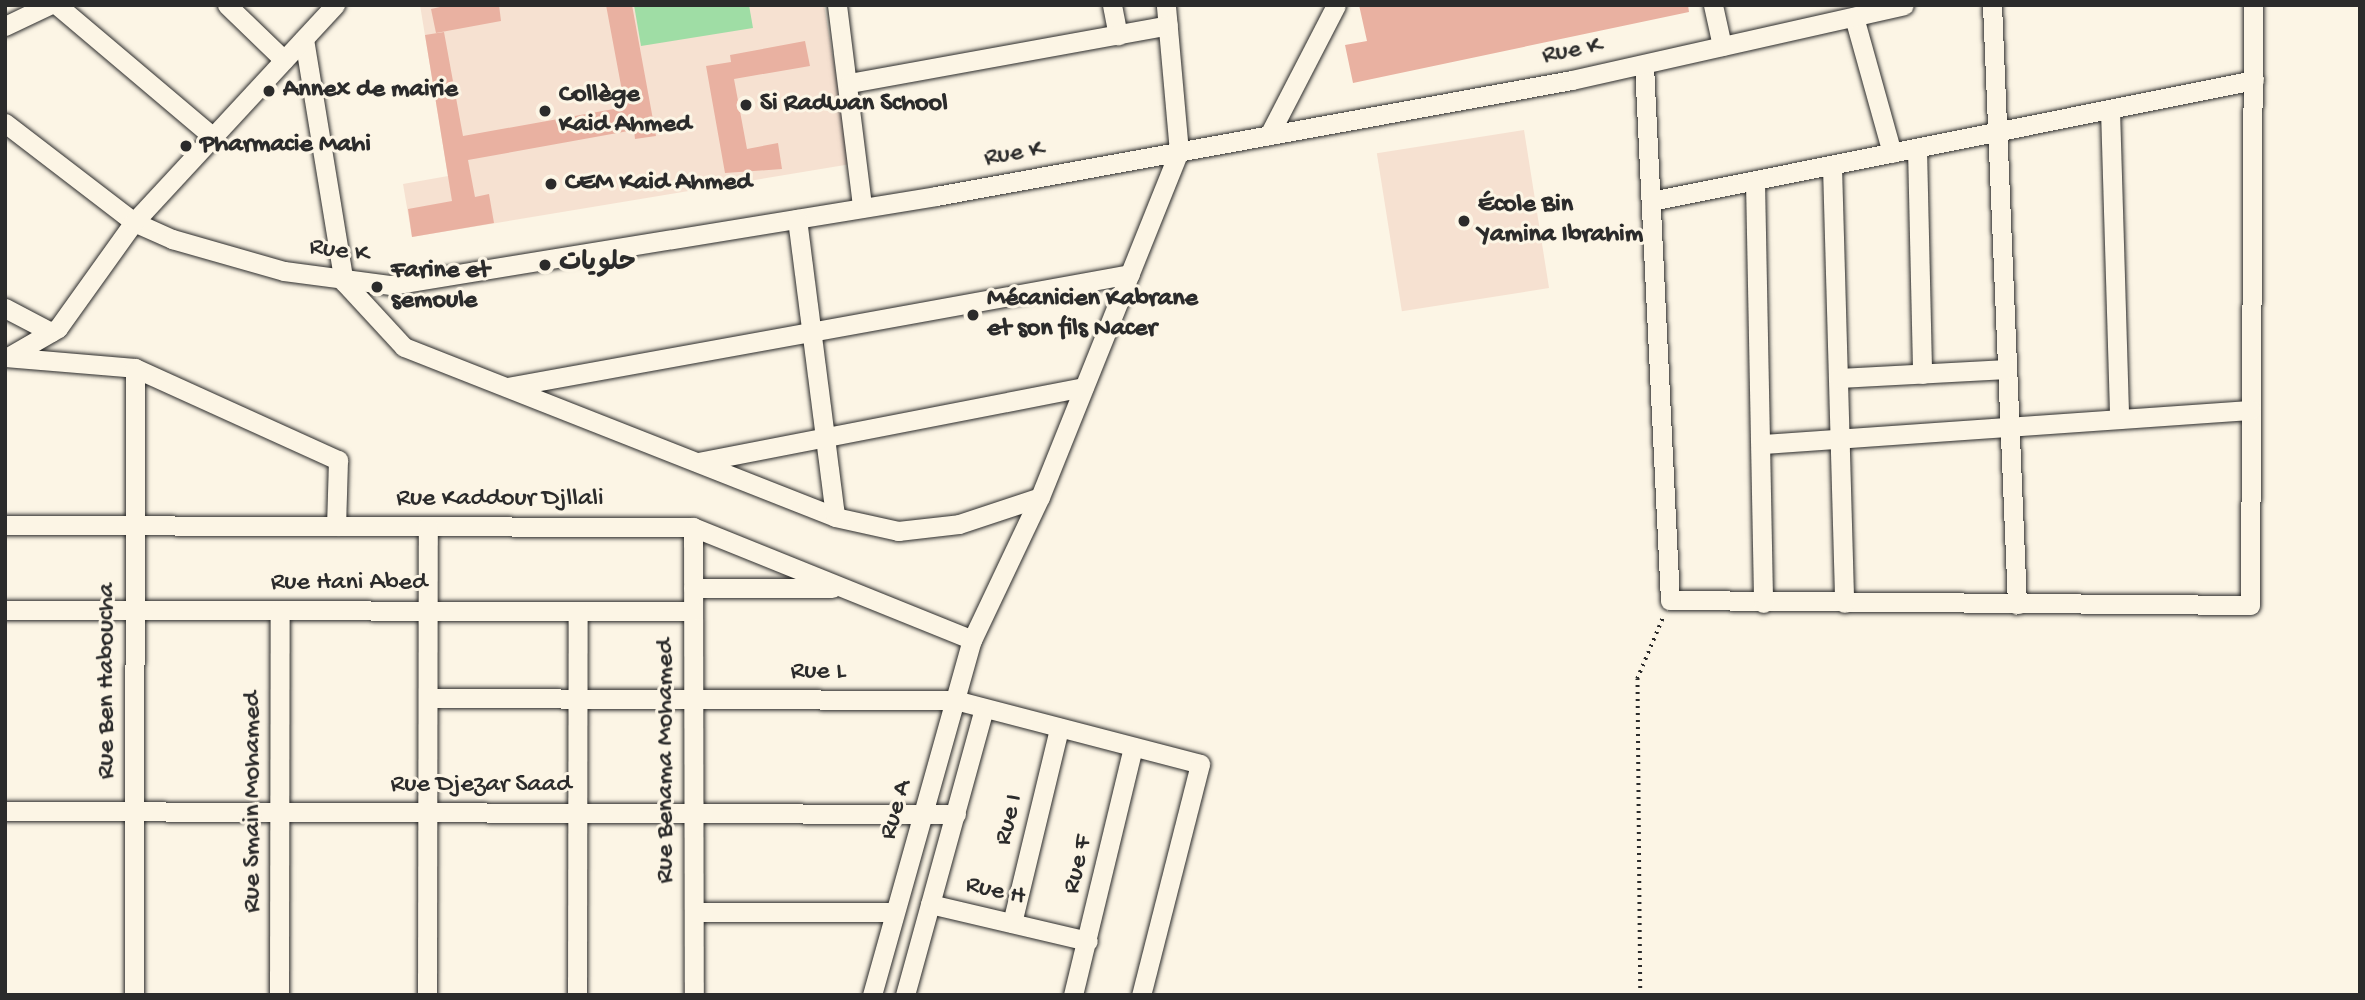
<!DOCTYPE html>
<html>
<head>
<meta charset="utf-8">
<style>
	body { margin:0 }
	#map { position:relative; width:2365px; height:1000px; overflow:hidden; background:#fcf5e5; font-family:"Gochi Hand","Playpen Sans Arabic",sans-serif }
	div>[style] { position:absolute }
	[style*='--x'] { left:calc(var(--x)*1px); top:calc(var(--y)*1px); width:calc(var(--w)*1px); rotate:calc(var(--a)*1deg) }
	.built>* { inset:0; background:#f6e1d1; transform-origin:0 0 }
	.green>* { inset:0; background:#9fdda5 }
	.building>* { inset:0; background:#e9b1a1 }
	.path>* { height:3.5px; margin-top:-1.75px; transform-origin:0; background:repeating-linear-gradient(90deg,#2b2b2b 0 2px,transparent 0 7px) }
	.roads { filter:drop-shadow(0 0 2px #2b2b2b) drop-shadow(0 0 2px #2b2b2b) }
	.minor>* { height:19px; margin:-9.5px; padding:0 9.5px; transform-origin:9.5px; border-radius:9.5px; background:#fcf5e5 }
	.dots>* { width:19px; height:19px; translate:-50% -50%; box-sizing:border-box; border:4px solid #fcf5e5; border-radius:50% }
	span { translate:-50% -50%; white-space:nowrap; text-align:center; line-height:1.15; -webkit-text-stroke:6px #fcf5e5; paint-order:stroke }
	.street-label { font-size:26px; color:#2b2b2b }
	.poi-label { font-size:26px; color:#2b2b2b; font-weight:700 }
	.left { translate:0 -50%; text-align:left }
	.frame { position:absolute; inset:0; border:7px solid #2b2b2b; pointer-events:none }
</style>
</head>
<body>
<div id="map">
	<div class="built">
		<div style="clip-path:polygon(420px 5px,824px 5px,851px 164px,412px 237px,403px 184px,448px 176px)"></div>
		<div style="left:1524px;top:130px;width:160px;height:149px;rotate:81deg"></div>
	</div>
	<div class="green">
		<div style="clip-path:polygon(634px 5px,749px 5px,753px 28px,641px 46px)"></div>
	</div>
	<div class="building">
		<div style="clip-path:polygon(449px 5px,499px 5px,501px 21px,436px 33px,431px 9px)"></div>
		<div style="clip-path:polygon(606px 5px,632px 5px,656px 136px,635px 139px,634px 130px,468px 160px,475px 197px,489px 194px,494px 223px,412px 237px,408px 209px,452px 201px,425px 35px,444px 32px,463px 136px,625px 107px)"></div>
		<div style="clip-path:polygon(1359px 5px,1688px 5px,1689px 12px,1353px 83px,1345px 45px,1367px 41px)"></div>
		<div style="clip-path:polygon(805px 41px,810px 66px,734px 79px,747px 149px,778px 143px,782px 169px,725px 173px,706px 66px,731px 62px,730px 55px)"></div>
	</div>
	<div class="path">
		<div style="--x:1640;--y:995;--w:316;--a:-90.5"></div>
		<div style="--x:1637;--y:679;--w:67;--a:-67.2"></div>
	</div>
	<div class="roads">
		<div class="minor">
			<div style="--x:57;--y:5;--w:204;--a:40.2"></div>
			<div style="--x:227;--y:5;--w:79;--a:44"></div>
			<div style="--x:837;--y:5;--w:204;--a:82.9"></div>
			<div style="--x:1112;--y:5;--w:31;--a:79"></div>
			<div style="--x:1713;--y:5;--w:42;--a:77.6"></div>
			<div style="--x:1992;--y:5;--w:600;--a:87.61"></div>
			<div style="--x:1854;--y:17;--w:141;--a:74.4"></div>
			<div style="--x:5;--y:26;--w:49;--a:-25.5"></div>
			<div style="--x:304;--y:39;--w:246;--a:80.7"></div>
			<div style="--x:344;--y:282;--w:88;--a:47.3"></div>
			<div style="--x:404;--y:347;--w:463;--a:21.5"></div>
			<div style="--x:835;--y:517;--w:65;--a:12.5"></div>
			<div style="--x:898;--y:531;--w:61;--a:-6.5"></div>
			<div style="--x:959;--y:524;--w:85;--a:-18.4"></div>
			<div style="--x:1040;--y:497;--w:372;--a:-68.1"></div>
			<div style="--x:1179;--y:152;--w:148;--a:-95.1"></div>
			<div style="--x:1644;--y:65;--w:536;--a:87.22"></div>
			<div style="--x:1670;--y:600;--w:580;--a:0.49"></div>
			<div style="--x:2250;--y:605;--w:600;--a:-89.71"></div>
			<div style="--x:850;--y:83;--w:323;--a:-10.3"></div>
			<div style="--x:2110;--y:109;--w:310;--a:88.3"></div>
			<div style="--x:5;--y:123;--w:163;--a:37.5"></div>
			<div style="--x:134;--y:222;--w:42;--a:24.1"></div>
			<div style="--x:172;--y:239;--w:116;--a:15.9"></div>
			<div style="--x:284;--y:271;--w:108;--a:7.5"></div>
			<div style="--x:391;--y:285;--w:552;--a:-9.27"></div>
			<div style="--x:936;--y:196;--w:646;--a:-10.34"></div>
			<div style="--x:1572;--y:80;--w:340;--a:-12.7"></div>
			<div style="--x:1269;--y:135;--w:146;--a:-62.7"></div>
			<div style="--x:1917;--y:148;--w:226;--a:88.7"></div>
			<div style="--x:1832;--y:166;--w:437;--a:88.4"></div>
			<div style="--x:1755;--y:181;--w:422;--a:88.9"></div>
			<div style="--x:1651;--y:201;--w:615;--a:-11.35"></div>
			<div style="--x:797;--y:219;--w:300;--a:82.7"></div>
			<div style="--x:5;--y:308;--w:52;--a:27.6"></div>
			<div style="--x:5;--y:357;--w:130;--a:4.8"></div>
			<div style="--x:135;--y:368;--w:223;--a:24.4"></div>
			<div style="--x:338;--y:460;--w:66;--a:91.7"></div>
			<div style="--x:8;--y:357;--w:58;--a:-30.1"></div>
			<div style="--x:58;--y:328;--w:130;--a:-54.4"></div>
			<div style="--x:134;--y:222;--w:296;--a:-47.2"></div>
			<div style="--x:1839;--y:378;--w:168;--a:-3.1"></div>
			<div style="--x:507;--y:387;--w:633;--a:-10.28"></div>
			<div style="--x:1762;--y:444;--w:490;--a:-4"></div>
			<div style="--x:698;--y:462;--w:393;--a:-11"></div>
			<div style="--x:5;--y:525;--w:688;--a:0.17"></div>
			<div style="--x:693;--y:527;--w:301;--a:22"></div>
			<div style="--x:693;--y:527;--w:468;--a:89.9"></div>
			<div style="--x:693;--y:588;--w:139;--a:0"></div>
			<div style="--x:5;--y:610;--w:688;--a:0.08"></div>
			<div style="--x:428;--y:698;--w:527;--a:0.22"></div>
			<div style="--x:955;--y:700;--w:253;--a:14.6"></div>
			<div style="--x:1200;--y:764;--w:238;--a:104.3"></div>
			<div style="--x:5;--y:811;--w:951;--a:0.18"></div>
			<div style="--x:930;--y:904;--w:162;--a:13.2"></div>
			<div style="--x:694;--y:912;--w:200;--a:0"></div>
			<div style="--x:1012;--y:923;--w:201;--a:-76.4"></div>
			<div style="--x:134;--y:995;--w:627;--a:-89.91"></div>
			<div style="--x:279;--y:995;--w:385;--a:-89.9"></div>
			<div style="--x:427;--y:995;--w:469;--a:-89.9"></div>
			<div style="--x:577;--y:995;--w:384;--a:-89.9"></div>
			<div style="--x:872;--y:995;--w:369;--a:-74.3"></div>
			<div style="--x:972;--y:640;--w:158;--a:-64.6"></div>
			<div style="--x:905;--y:995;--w:297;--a:-74.6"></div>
			<div style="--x:1073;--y:995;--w:255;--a:-76.4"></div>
		</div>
	</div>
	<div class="dots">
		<div style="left:269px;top:91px;background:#2b2b2b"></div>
		<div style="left:746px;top:105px;background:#2b2b2b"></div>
		<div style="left:545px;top:111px;background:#2b2b2b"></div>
		<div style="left:186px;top:146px;background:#2b2b2b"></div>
		<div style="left:551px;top:184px;background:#2b2b2b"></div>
		<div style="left:1464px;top:221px;background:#2b2b2b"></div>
		<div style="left:545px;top:265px;background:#2b2b2b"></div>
		<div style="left:377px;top:287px;background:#2b2b2b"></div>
		<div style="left:973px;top:315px;background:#2b2b2b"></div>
	</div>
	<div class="street-label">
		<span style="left:1572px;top:52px;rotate:-11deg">Rue K</span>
		<span style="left:1014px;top:155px;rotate:-10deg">Rue K</span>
		<span style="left:339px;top:252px;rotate:8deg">Rue K</span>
		<span style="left:500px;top:500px">Rue Kaddour Djllali</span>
		<span style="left:349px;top:584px">Rue Hani Abed</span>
		<span style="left:818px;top:673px">Rue L</span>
		<span style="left:108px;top:681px;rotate:-90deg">Rue Ben Haboucha</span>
		<span style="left:667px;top:761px;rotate:-90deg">Rue Benama Mohamed</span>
		<span style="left:481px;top:786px">Rue Djezar Saad</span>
		<span style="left:254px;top:802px;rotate:-90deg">Rue Smain Mohamed</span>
		<span style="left:897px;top:810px;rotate:-74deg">Rue A</span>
		<span style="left:1010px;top:820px;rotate:-76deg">Rue I</span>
		<span style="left:1079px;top:865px;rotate:-77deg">Rue F</span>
		<span style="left:995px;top:892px;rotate:13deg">Rue H</span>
	</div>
	<div class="poi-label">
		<span class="left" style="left:283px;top:91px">Annex de mairie</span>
		<span class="left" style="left:559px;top:111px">Collège<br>Kaid Ahmed</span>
		<span class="left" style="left:760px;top:105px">Si Radwan School</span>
		<span class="left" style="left:200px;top:146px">Pharmacie Mahi</span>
		<span class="left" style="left:565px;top:184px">CEM Kaid Ahmed</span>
		<span class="left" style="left:1478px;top:221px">École Bin<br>Yamina Ibrahim</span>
		<span class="left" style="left:559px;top:265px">حلويات</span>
		<span class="left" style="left:391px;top:287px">Farine et<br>semoule</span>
		<span class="left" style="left:987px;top:315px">Mécanicien Kabrane<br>et son fils Nacer</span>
	</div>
	<div class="frame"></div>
</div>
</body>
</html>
